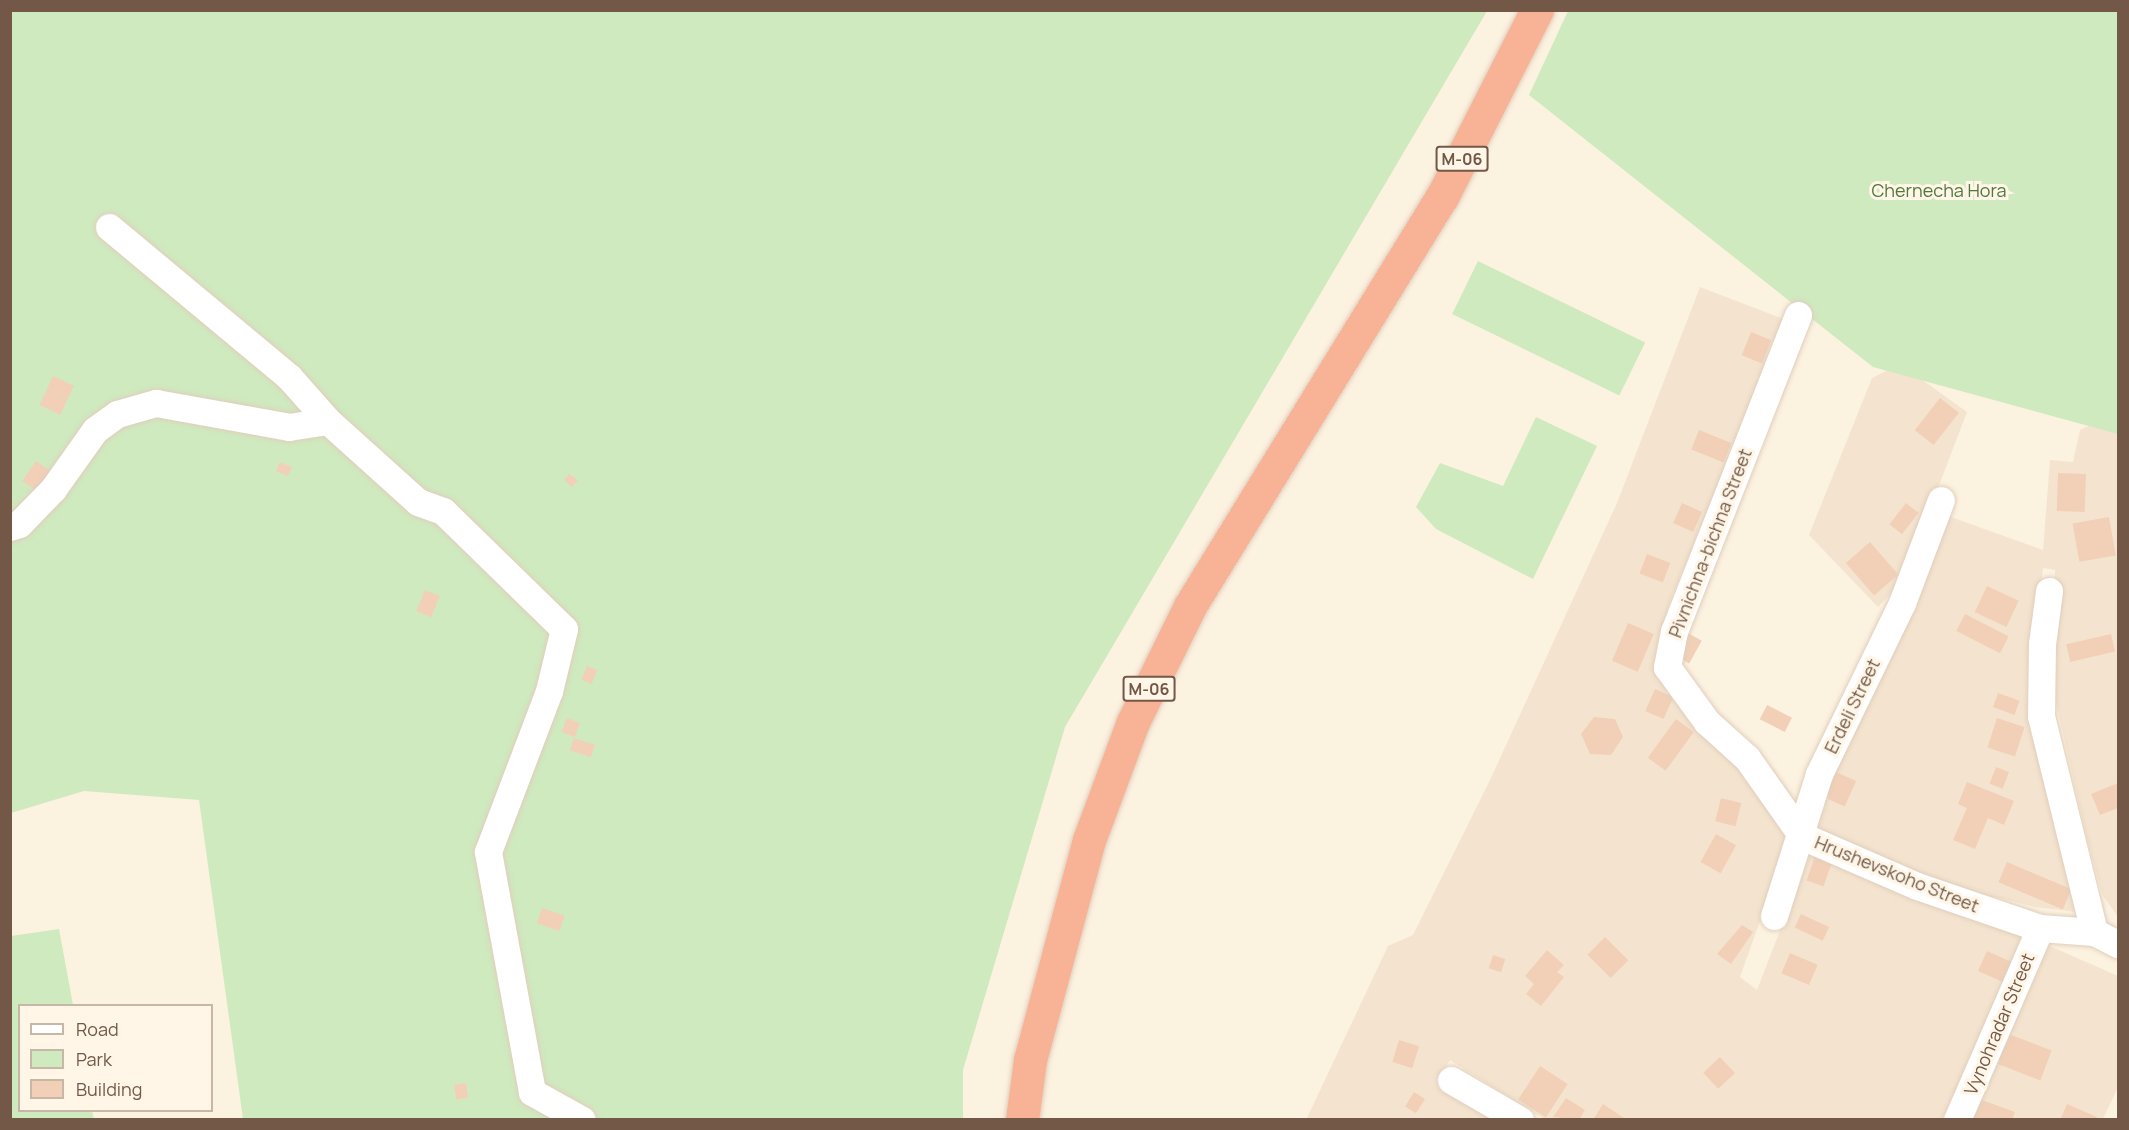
<!DOCTYPE html>
<html>
<head>
<meta charset="utf-8">
<style>
	body { margin:0 }
	#map { position:relative; width:2129px; height:1130px; overflow:hidden; background:#fcf2e0; font-family:Manrope,sans-serif }
	div>[style] { position:absolute }
	[style*='--x'] { left:calc(var(--x)*1px); top:calc(var(--y)*1px); width:calc(var(--w)*1px); rotate:calc(var(--a)*1deg) }
	.residential>* { inset:0; background:#f4e4cf }
	.green>* { inset:0; background:#cfeabf; transform-origin:0 0 }
	.building>* { inset:0; background:#f2d0b7; transform-origin:0 0 }
	.roads { filter:drop-shadow(0 0 2px #e0cebc) drop-shadow(0 0 2px #e0cebc) }
	.minor>* { height:27px; margin:-13.5px; padding:0 13.5px; transform-origin:13.5px; border-radius:13.5px; background:#fff }
	.highway>* { height:33px; margin:-16.5px; padding:0 16.5px; transform-origin:16.5px; border-radius:16.5px; background:#f8b295 }
	span { translate:-50% -50%; white-space:nowrap; text-align:center; line-height:1.15; -webkit-text-stroke:6px #fff6e7; paint-order:stroke }
	.shield-label span { padding:2px 4px; background:#fff6e7; border:2px solid; border-radius:4px; -webkit-text-stroke-width:0 }
	.shield-label { font-size:16px; color:#735847; font-weight:700 }
	.park-label { font-size:18px; color:#4f793f }
	.street-label { font-size:18px; color:#735847 }
	.frame { position:absolute; inset:0; border:12px solid #735847; pointer-events:none }
	.legend { position:absolute; left:18px; top:1004px; width:195px; height:108px; box-sizing:border-box; background:#fff6e7; border:2px solid #c7b7a7; margin:0; padding:8px 10px; list-style:none; font-size:18px; color:#735847 }
	.legend li { display:flex; align-items:center; gap:12px; height:30px }
	.legend b { width:30px; border:2px solid #c7b7a7 }
</style>
</head>
<body>
<div id="map">
	<div class="residential">
		<div style="clip-path:polygon(1700px 287px,1786px 320px,1669px 604px,1657px 661px,1791px 834px,1740px 977px,1757px 990px,1812px 848px,2030px 931px,1942px 1119px,1544px 1119px,1450px 1060px,1436px 1081px,1502px 1119px,1306px 1120px,1388px 946px,1413px 935px,1491px 778px,1617px 503px)"></div>
		<div style="clip-path:polygon(1900px 364px,1967px 412px,1903px 580px,1878px 607px,1809px 535px,1872px 378px)"></div>
		<div style="clip-path:polygon(2113px 415px,2118px 417px,2118px 917px,2103px 896px,2087px 838px,2054px 694px,2055px 570px,2043px 568px,2035px 642px,2077px 912px,2035px 907px,1929px 881px,1811px 831px,1824px 780px,1945px 515px,2043px 550px,2050px 460px,2073px 462px,2080px 430px)"></div>
		<div style="clip-path:polygon(2043px 943px,2118px 976px,2118px 1087px,2103px 1119px,1966px 1120px)"></div>
	</div>
	<div class="green">
		<div style="clip-path:polygon(11px 11px,1487px 11px,1065px 727px,963px 1070px,963px 1119px,243px 1119px,199px 800px,84px 791px,11px 813px)"></div>
		<div style="clip-path:polygon(1568px 11px,2118px 11px,2118px 434px,1873px 367px,1529px 95px)"></div>
		<div style="left:1478px;top:261px;width:186px;height:59px;rotate:26deg"></div>
		<div style="clip-path:polygon(1536px 417px,1597px 446px,1533px 579px,1436px 529px,1416px 507px,1440px 463px,1503px 486px)"></div>
		<div style="clip-path:polygon(59px 929px,73px 1005px,20px 1006px,20px 1110px,92px 1111px,94px 1119px,11px 1119px,11px 936px)"></div>
	</div>
	<div class="building">
		<div style="left:1751px;top:332px;width:22px;height:25px;rotate:22deg"></div>
		<div style="left:53px;top:376px;width:23px;height:32px;rotate:25deg"></div>
		<div style="left:1940px;top:398px;width:24px;height:41px;rotate:38deg"></div>
		<div style="left:1699px;top:430px;width:35px;height:21px;rotate:22deg"></div>
		<div style="left:36px;top:461px;width:24px;height:24px;rotate:35deg"></div>
		<div style="left:280px;top:462px;width:13px;height:10px;rotate:23deg"></div>
		<div style="left:2058px;top:473px;width:28px;height:38px;rotate:2deg"></div>
		<div style="clip-path:polygon(569px 474px,578px 480px,572px 487px,564px 480px)"></div>
		<div style="left:1682px;top:503px;width:22px;height:22px;rotate:24deg"></div>
		<div style="left:1906px;top:503px;width:16px;height:27px;rotate:38deg"></div>
		<div style="left:2109px;top:517px;width:39px;height:37px;rotate:80deg"></div>
		<div style="left:1870px;top:542px;width:43px;height:32px;rotate:49deg"></div>
		<div style="left:1647px;top:554px;width:25px;height:21px;rotate:21deg"></div>
		<div style="left:1987px;top:586px;width:35px;height:29px;rotate:25deg"></div>
		<div style="left:425px;top:590px;width:16px;height:23px;rotate:22deg"></div>
		<div style="left:1965px;top:614px;width:49px;height:19px;rotate:27deg"></div>
		<div style="left:1628px;top:623px;width:28px;height:41px;rotate:23deg"></div>
		<div style="left:1686px;top:632px;width:18px;height:26px;rotate:29deg"></div>
		<div style="left:2111px;top:634px;width:18px;height:46px;rotate:77deg"></div>
		<div style="left:587px;top:666px;width:11px;height:15px;rotate:22deg"></div>
		<div style="left:1655px;top:689px;width:20px;height:24px;rotate:24deg"></div>
		<div style="left:1998px;top:693px;width:23px;height:15px;rotate:20deg"></div>
		<div style="left:1767px;top:705px;width:28px;height:16px;rotate:27deg"></div>
		<div style="clip-path:polygon(1594px 717px,1615px 719px,1623px 737px,1611px 755px,1590px 754px,1581px 734px)"></div>
		<div style="left:567px;top:718px;width:14px;height:15px;rotate:21deg"></div>
		<div style="left:1997px;top:718px;width:29px;height:31px;rotate:18deg"></div>
		<div style="left:1676px;top:719px;width:22px;height:48px;rotate:36deg"></div>
		<div style="left:574px;top:738px;width:22px;height:13px;rotate:18deg"></div>
		<div style="left:1996px;top:767px;width:14px;height:18px;rotate:21deg"></div>
		<div style="left:1836px;top:772px;width:22px;height:28px;rotate:24deg"></div>
		<div style="clip-path:polygon(1967px 782px,2014px 801px,2004px 825px,1988px 818px,1975px 849px,1953px 840px,1967px 808px,1958px 804px)"></div>
		<div style="clip-path:polygon(2118px 783px,2118px 808px,2100px 815px,2091px 794px)"></div>
		<div style="left:1721px;top:798px;width:21px;height:24px;rotate:14deg"></div>
		<div style="left:1716px;top:834px;width:23px;height:32px;rotate:29deg"></div>
		<div style="left:1815px;top:856px;width:18px;height:26px;rotate:19deg"></div>
		<div style="left:2007px;top:862px;width:70px;height:22px;rotate:23deg"></div>
		<div style="left:542px;top:908px;width:24px;height:16px;rotate:19deg"></div>
		<div style="left:1801px;top:914px;width:31px;height:15px;rotate:25deg"></div>
		<div style="clip-path:polygon(1742px 925px,1753px 932px,1731px 964px,1717px 954px)"></div>
		<div style="left:1605px;top:937px;width:33px;height:25px;rotate:45deg"></div>
		<div style="clip-path:polygon(1547px 950px,1564px 965px,1557px 972px,1564px 977px,1541px 1006px,1526px 994px,1534px 984px,1525px 976px)"></div>
		<div style="left:1987px;top:951px;width:30px;height:22px;rotate:24deg"></div>
		<div style="left:1790px;top:953px;width:30px;height:22px;rotate:23deg"></div>
		<div style="left:1493px;top:955px;width:13px;height:14px;rotate:18deg"></div>
		<div style="left:2006px;top:1033px;width:49px;height:32px;rotate:21deg"></div>
		<div style="left:1399px;top:1040px;width:21px;height:23px;rotate:17deg"></div>
		<div style="left:1720px;top:1057px;width:22px;height:23px;rotate:47deg"></div>
		<div style="left:1540px;top:1066px;width:33px;height:40px;rotate:33deg"></div>
		<div style="left:466px;top:1083px;width:15px;height:12px;rotate:82deg"></div>
		<div style="left:1414px;top:1092px;width:13px;height:17px;rotate:32deg"></div>
		<div style="clip-path:polygon(1971px 1096px,2015px 1112px,2012px 1120px,1962px 1120px)"></div>
		<div style="clip-path:polygon(1566px 1098px,1585px 1110px,1579px 1120px,1553px 1117px)"></div>
		<div style="clip-path:polygon(1603px 1104px,1627px 1120px,1593px 1120px)"></div>
		<div style="clip-path:polygon(2067px 1104px,2097px 1117px,2096px 1120px,2060px 1120px)"></div>
	</div>
	<div class="roads">
		<div class="minor">
			<div style="--x:109;--y:227;--w:234;--a:39.8"></div>
			<div style="--x:289;--y:377;--w:59;--a:48.4"></div>
			<div style="--x:328;--y:421;--w:121;--a:42"></div>
			<div style="--x:418;--y:502;--w:27;--a:20"></div>
			<div style="--x:443;--y:511;--w:169;--a:44.3"></div>
			<div style="--x:564;--y:629;--w:64;--a:103.6"></div>
			<div style="--x:549;--y:691;--w:172;--a:110.8"></div>
			<div style="--x:488;--y:852;--w:244;--a:79.6"></div>
			<div style="--x:532;--y:1092;--w:57;--a:29.2"></div>
			<div style="--x:1798;--y:315;--w:339;--a:111.4"></div>
			<div style="--x:1674;--y:631;--w:37;--a:101"></div>
			<div style="--x:1667;--y:667;--w:68;--a:54"></div>
			<div style="--x:1707;--y:722;--w:54;--a:42"></div>
			<div style="--x:1747;--y:758;--w:95;--a:54.8"></div>
			<div style="--x:1802;--y:836;--w:125;--a:23.5"></div>
			<div style="--x:1917;--y:886;--w:130;--a:18.9"></div>
			<div style="--x:2040;--y:928;--w:54;--a:4.2"></div>
			<div style="--x:10;--y:527;--w:9;--a:-18"></div>
			<div style="--x:19;--y:524;--w:49;--a:-45.8"></div>
			<div style="--x:53;--y:489;--w:72;--a:-54.6"></div>
			<div style="--x:95;--y:430;--w:27;--a:-36"></div>
			<div style="--x:117;--y:414;--w:41;--a:-15.8"></div>
			<div style="--x:156;--y:403;--w:135;--a:10.2"></div>
			<div style="--x:289;--y:427;--w:39;--a:-9"></div>
			<div style="--x:2049;--y:591;--w:53;--a:97.5"></div>
			<div style="--x:2042;--y:644;--w:72;--a:90.8"></div>
			<div style="--x:2041;--y:716;--w:222;--a:76.2"></div>
			<div style="--x:2094;--y:932;--w:27;--a:27"></div>
			<div style="--x:1774;--y:916;--w:149;--a:-72.4"></div>
			<div style="--x:1819;--y:774;--w:190;--a:-64.1"></div>
			<div style="--x:1902;--y:603;--w:110;--a:-69.3"></div>
			<div style="--x:1451;--y:1080;--w:80;--a:30.1"></div>
			<div style="--x:1957;--y:1120;--w:209;--a:-66.6"></div>
		</div>
		<div class="highway">
			<div style="--x:1022;--y:1120;--w:61;--a:-82.4"></div>
			<div style="--x:1030;--y:1060;--w:228;--a:-75"></div>
			<div style="--x:1089;--y:840;--w:126;--a:-69.6"></div>
			<div style="--x:1133;--y:722;--w:129;--a:-63.8"></div>
			<div style="--x:1190;--y:606;--w:480;--a:-58.4"></div>
			<div style="--x:1442;--y:197;--w:210;--a:-63.1"></div>
		</div>
	</div>
	<div class="shield-label">
		<span style="left:1462px;top:159px">М-06</span>
		<span style="left:1149px;top:689px">М-06</span>
	</div>
	<div class="park-label">
		<span style="left:1939px;top:190px">Chernecha Hora</span>
	</div>
	<div class="street-label">
		<span style="left:1710px;top:543px;rotate:-69deg">Pivnichna-bichna Street</span>
		<span style="left:1852px;top:706px;rotate:-64deg">Erdeli Street</span>
		<span style="left:1897px;top:874px;rotate:22deg">Hrushevskoho Street</span>
		<span style="left:1999px;top:1024px;rotate:-67deg">Vynohradar Street</span>
	</div>
	<div class="frame"></div>
	<ul class="legend">
	<li><b style="height:8px;background:#fff"></b>Road</li>
	<li><b style="height:16px;background:#cfeabf"></b>Park</li>
	<li><b style="height:16px;background:#f2d0b7"></b>Building</li>
	</ul>
</div>
</body>
</html>
